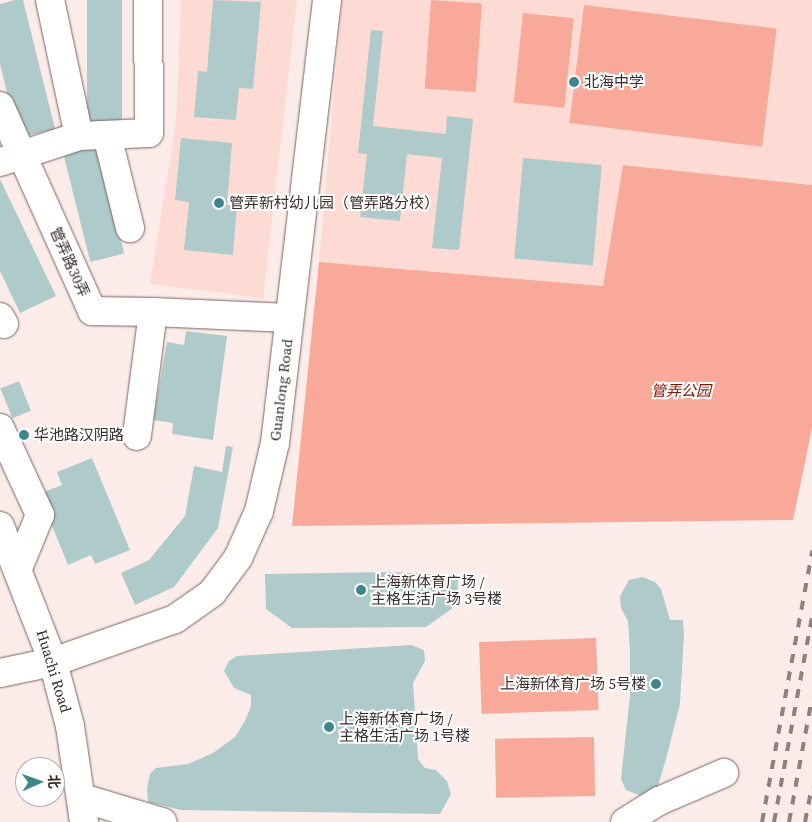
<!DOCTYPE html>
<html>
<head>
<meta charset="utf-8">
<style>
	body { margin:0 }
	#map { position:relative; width:812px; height:822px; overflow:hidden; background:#fcece9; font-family:"Source Serif 4","Noto Sans SC",serif }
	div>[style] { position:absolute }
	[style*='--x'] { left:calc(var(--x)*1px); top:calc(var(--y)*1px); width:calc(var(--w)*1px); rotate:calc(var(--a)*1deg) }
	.built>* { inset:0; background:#fddbd4 }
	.green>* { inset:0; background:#f8a99a; transform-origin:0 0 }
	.building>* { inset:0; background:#aecacb; transform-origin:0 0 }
	.roads { filter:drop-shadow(0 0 1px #7a6460) drop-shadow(0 0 1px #7a6460) }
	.minor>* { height:28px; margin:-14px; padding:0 14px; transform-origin:14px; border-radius:14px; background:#fff }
	.rail>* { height:4px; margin-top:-2px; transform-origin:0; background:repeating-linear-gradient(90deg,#8d817f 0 9px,transparent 0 18px) }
	.dots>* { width:14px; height:14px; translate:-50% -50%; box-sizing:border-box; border:2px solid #fff; border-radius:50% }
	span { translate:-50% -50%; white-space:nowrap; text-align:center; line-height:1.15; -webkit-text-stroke:4px #fff; paint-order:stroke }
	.poi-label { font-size:15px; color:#372e2c }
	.left { translate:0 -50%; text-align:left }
	.right { translate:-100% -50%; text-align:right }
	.street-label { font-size:15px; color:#372e2c }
	.park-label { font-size:15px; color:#851200; font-style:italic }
	.north { position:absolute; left:15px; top:757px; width:50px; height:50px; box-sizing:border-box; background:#fff; border:1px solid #afabab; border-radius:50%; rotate:88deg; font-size:14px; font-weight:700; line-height:20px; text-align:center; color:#372e2c }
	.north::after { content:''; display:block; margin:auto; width:18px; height:22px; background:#3e868b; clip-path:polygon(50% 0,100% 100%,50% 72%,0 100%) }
</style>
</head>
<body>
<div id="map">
	<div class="built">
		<div style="clip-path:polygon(181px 0,297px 0,263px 298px,150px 284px,176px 121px)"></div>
		<div style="clip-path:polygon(342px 0,812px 0,812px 185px,623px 165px,603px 286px,319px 262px)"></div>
	</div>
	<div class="green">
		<div style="left:431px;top:0;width:51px;height:89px;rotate:4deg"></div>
		<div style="left:584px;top:5px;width:194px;height:119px;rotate:7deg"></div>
		<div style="left:523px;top:13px;width:51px;height:90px;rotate:6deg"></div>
		<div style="clip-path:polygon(623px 165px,812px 185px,812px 428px,793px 520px,292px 526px,319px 262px,603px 286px)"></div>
		<div style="left:596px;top:638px;width:72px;height:117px;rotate:88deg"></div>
		<div style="left:594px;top:737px;width:59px;height:99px;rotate:89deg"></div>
	</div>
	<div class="building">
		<div style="clip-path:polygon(15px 0,23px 0,55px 129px,18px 138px,0 64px,0 4px)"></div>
		<div style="left:87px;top:0;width:35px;height:123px"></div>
		<div style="clip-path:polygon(213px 0,261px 2px,253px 89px,239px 88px,236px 120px,194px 117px,198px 71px,207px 72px)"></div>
		<div style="clip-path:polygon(371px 30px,383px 31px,373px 126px,446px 134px,447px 116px,473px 119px,459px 250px,432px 248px,442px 158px,407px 154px,400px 221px,360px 217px,367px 154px,358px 153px)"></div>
		<div style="clip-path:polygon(181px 138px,232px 143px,227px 205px,237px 206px,233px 255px,184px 250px,189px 202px,175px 200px)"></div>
		<div style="left:96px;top:140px;width:117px;height:35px;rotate:76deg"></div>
		<div style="left:523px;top:158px;width:79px;height:101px;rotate:5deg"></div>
		<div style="clip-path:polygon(0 179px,56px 296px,20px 313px,0 271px)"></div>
		<div style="clip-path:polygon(186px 331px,227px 336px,213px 440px,172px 434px,173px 423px,153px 420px,167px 342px,184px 345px)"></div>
		<div style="left:19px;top:381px;width:32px;height:20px;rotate:68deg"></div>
		<div style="clip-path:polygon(226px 446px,233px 447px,218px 528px,174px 587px,135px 605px,121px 573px,149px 560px,185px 516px,194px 466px,222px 472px)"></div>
		<div style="clip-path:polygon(92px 458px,130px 550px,95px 564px,91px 555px,68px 565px,39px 494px,62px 485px,57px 472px)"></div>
		<div style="clip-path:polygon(389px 572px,458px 575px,457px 605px,426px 627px,292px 628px,266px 609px,265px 574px)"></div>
		<div style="clip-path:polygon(642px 577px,655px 582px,661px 589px,670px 620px,683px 620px,684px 635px,680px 704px,666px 759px,657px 789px,641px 796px,626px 790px,621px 779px,630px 695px,630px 651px,628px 621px,621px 608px,620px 596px,629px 580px)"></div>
		<div style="clip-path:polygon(411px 645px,424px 650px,425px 661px,413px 683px,418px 759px,425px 768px,436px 770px,447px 781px,451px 794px,440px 814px,181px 810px,148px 802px,147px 788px,150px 774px,156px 768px,188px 764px,213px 753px,235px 737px,244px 723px,251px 706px,251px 695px,234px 688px,224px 671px,229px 661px,237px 656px)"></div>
	</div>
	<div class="roads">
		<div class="minor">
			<div style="--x:50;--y:0;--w:139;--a:78"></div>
			<div style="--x:0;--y:106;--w:225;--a:65.8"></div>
			<div style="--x:92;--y:311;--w:61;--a:0.9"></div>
			<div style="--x:153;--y:312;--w:125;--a:97.4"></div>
			<div style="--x:107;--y:135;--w:96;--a:76.1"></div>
			<div style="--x:0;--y:162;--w:83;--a:-18.2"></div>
			<div style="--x:79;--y:136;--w:70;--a:-2.5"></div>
			<div style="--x:149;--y:133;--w:133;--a:-90.4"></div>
			<div style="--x:153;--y:312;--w:136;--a:2.5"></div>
			<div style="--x:0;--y:317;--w:8;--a:60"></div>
			<div style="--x:0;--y:428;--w:96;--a:65.3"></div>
			<div style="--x:40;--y:515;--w:57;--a:112.5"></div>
			<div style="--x:0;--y:526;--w:146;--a:68.7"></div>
			<div style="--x:53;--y:662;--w:66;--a:75.1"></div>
			<div style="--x:70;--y:726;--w:97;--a:81.7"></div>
			<div style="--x:0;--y:673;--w:54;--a:-11.7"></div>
			<div style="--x:53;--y:662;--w:129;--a:-19.4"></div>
			<div style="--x:175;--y:619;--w:45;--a:-35.1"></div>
			<div style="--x:212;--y:593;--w:44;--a:-53.4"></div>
			<div style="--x:238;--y:558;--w:51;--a:-65.9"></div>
			<div style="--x:259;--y:511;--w:70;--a:-76.8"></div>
			<div style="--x:275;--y:443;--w:446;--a:-83.3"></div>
			<div style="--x:82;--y:798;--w:84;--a:16.7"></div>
			<div style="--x:625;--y:822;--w:40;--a:-32"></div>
			<div style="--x:659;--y:801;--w:71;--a:-23.3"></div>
		</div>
	</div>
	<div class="rail">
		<div style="--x:762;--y:822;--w:276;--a:-79.5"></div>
		<div style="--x:774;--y:822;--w:209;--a:-79.5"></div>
		<div style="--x:789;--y:822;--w:126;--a:-79.5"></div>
		<div style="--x:805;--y:822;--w:36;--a:-79"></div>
	</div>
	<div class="dots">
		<div style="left:574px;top:82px;background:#3e868b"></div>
		<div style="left:219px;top:203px;background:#3e868b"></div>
		<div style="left:24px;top:435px;background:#3e868b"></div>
		<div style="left:361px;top:590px;background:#3e868b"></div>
		<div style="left:656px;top:684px;background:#3e868b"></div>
		<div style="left:329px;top:727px;background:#3e868b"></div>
	</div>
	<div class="poi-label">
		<span class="left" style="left:584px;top:82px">北海中学</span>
		<span class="left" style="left:229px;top:203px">管弄新村幼儿园（管弄路分校）</span>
		<span class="left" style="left:34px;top:435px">华池路汉阴路</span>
		<span class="left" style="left:371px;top:590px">上海新体育广场 /<br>主格生活广场 3号楼</span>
		<span class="right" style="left:646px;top:684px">上海新体育广场 5号楼</span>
		<span class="left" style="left:339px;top:727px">上海新体育广场 /<br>主格生活广场 1号楼</span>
	</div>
	<div class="street-label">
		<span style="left:70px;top:262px;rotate:66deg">管弄路30弄</span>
		<span style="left:281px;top:390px;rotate:-83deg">Guanlong Road</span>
		<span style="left:54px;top:671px;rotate:73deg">Huachi Road</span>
	</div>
	<div class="park-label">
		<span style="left:681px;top:391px">管弄公园</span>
	</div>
	<div class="north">北</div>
</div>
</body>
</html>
